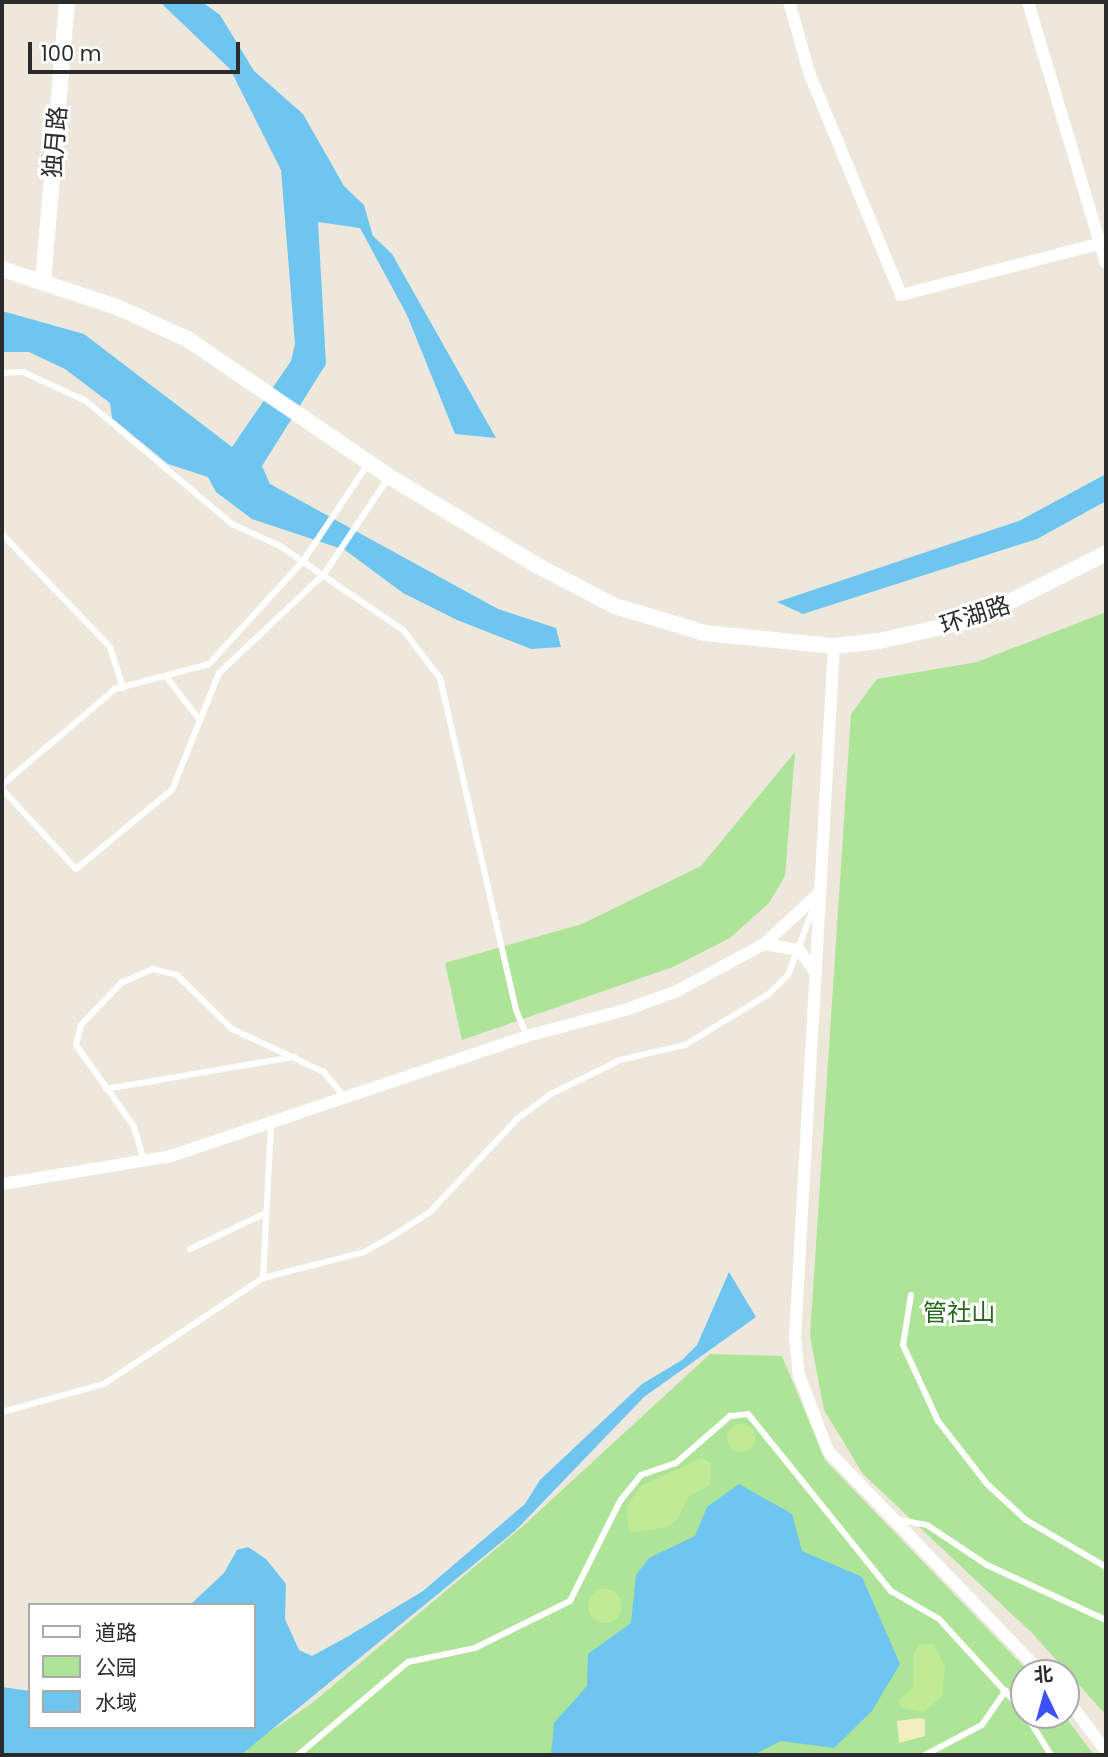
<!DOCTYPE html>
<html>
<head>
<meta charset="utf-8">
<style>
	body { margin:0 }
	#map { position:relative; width:1108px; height:1757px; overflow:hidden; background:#ede7dc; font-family:Poppins,"Noto Sans SC",sans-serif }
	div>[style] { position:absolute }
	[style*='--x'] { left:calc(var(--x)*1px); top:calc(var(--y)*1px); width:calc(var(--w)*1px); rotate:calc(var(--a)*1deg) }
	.green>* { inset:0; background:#ade498 }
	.sand>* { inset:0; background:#f2eebf }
	.pitch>* { inset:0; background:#c0eb94 }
	.round { border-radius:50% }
	.water>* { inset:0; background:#6ec5f0 }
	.service>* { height:6px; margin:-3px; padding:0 3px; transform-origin:3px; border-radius:3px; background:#fff }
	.minor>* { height:12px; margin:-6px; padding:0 6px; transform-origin:6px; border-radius:6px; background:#fff }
	.tertiary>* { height:16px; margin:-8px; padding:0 8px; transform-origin:8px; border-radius:8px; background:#fff }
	span { translate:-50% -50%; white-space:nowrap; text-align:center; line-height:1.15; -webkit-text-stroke:6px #fff; paint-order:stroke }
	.street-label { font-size:24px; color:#2b2b2b }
	.park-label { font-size:24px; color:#246919 }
	.frame { position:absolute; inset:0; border:4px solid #2b2b2b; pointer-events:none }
	.legend { position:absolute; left:28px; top:1603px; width:228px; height:126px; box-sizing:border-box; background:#fff; border:2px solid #aaa; margin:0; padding:9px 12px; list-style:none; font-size:21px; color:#2b2b2b }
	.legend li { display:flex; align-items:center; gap:14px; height:35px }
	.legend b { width:35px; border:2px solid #aaa }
	.north { position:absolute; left:1010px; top:1659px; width:70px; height:70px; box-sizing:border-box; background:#fff; border:2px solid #aaa; border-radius:50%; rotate:355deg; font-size:19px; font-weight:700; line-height:28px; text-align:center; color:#2b2b2b }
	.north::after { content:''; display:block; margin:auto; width:24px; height:32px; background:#3b52fc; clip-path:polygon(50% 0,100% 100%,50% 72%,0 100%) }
	.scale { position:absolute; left:28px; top:42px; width:212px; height:32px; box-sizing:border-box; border:4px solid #2b2b2b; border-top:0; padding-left:9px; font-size:21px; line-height:24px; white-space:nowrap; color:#2b2b2b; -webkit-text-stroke:5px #fff; paint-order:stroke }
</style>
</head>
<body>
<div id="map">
	<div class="green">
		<div style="clip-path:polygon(1106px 612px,1106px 1715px,1033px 1634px,863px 1474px,824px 1410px,810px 1336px,851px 714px,877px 679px,977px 662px)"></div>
		<div style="clip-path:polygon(795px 752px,785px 876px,769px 903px,730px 938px,673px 967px,462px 1040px,445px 963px,582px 924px,701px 866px)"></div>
		<div style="clip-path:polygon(710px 1354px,782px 1356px,825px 1460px,1030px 1673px,1024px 1673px,1024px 1715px,1064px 1715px,1094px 1755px,235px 1755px,311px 1704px,523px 1526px)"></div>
	</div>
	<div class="sand">
		<div style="clip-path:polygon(918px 1718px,925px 1719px,925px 1736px,899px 1743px,897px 1721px)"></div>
	</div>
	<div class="pitch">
		<div class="round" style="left:727px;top:1424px;width:28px;height:28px"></div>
		<div style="clip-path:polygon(702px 1458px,711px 1463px,710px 1485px,688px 1497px,678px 1519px,668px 1527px,629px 1533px,626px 1507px,642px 1485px)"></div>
		<div class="round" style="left:588px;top:1589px;width:34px;height:34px"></div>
		<div style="clip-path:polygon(920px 1644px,934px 1644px,945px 1667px,942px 1696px,924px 1712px,902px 1708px,898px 1701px,914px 1686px,913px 1654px)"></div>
	</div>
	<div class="water">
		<div style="clip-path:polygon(160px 2px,202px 2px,220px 15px,254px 71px,303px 114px,344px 186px,364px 205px,373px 236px,392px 254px,496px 438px,455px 434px,407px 315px,360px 228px,318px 222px,326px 364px,262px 466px,270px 484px,498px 609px,556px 628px,561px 647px,531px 649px,457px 620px,403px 593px,345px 550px,252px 519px,216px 492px,208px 477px,168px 464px,112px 418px,110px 403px,65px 369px,29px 352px,2px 352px,2px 311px,84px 334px,232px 447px,291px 361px,295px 344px,281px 170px,230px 69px)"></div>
		<div style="clip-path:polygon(1106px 474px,1106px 501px,1037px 539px,803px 614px,777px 602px,1019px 521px)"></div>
		<div style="clip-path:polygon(729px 1272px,756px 1317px,644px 1397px,516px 1530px,241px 1755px,2px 1755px,2px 1687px,30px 1691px,30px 1727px,254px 1727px,254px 1605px,190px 1605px,224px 1573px,237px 1550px,248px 1547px,266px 1559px,286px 1584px,285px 1619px,299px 1650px,312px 1656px,347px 1637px,423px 1591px,525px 1504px,540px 1480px,642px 1384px,682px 1360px,697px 1345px)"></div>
		<div style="clip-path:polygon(739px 1484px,792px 1514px,802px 1551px,862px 1577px,900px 1664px,872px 1711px,834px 1748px,781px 1741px,753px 1755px,551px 1755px,554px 1723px,587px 1686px,588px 1654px,631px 1623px,636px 1575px,649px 1558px,695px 1536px,707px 1507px)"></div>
	</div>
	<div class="service">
		<div style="--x:2;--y:373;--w:21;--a:-3"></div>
		<div style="--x:23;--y:372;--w:69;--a:24.7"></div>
		<div style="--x:86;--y:401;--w:191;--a:40.1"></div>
		<div style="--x:232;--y:524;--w:53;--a:24.6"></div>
		<div style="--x:280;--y:546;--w:149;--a:34.3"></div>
		<div style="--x:403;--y:630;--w:61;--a:52.4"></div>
		<div style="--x:440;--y:678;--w:341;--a:77.1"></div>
		<div style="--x:516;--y:1010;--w:28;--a:67"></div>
		<div style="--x:2;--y:534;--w:156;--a:46.3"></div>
		<div style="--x:110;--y:647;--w:43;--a:72.4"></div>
		<div style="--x:168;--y:679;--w:51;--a:52.2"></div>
		<div style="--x:2;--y:785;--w:148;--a:-40.3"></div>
		<div style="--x:115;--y:689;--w:97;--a:-14.9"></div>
		<div style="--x:209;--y:664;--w:139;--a:-47.6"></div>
		<div style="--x:303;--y:561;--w:117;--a:-56.2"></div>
		<div style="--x:2;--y:789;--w:109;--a:47.2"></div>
		<div style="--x:76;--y:869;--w:124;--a:-39.5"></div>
		<div style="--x:172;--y:790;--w:126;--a:-68.1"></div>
		<div style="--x:219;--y:673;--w:144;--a:-43.3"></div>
		<div style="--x:324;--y:574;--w:117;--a:-56.2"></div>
		<div style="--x:106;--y:1089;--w:191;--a:-9.7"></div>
		<div style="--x:144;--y:1160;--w:37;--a:-107"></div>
		<div style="--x:133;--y:1125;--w:98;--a:-125.5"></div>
		<div style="--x:76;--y:1045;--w:21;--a:-76"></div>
		<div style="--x:81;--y:1025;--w:58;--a:-46.4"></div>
		<div style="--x:121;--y:983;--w:35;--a:-24"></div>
		<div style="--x:153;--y:969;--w:25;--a:14"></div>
		<div style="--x:177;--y:975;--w:77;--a:44.5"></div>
		<div style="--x:232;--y:1029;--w:102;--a:25.1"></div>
		<div style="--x:324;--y:1072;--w:33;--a:51"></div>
		<div style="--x:190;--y:1249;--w:84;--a:-25.3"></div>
		<div style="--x:263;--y:1278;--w:153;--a:-87"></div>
		<div style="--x:911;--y:1295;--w:51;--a:99.1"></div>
		<div style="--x:903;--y:1345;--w:84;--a:65.3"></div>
		<div style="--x:938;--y:1421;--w:80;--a:52.1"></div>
		<div style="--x:987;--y:1484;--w:53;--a:42.7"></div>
		<div style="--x:1026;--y:1520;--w:93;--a:30.4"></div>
		<div style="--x:2;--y:1412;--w:106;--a:-15.4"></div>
		<div style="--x:104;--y:1384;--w:191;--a:-33.7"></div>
		<div style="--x:263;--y:1278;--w:104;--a:-14.4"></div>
		<div style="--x:364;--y:1252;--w:33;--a:-29"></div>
		<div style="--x:393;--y:1236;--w:44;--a:-33"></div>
		<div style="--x:430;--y:1212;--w:127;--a:-46.9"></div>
		<div style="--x:517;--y:1119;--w:42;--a:-36.3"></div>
		<div style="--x:551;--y:1094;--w:77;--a:-26.2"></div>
		<div style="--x:620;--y:1060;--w:67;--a:-13"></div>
		<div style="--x:685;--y:1045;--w:98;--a:-31.3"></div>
		<div style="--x:769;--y:994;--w:27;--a:-45"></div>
		<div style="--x:788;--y:975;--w:76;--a:-69.2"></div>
		<div style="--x:899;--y:1520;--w:28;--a:10"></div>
		<div style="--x:927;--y:1525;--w:72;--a:33.7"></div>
		<div style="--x:987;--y:1565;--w:131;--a:24.8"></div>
		<div style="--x:1026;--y:1715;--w:47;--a:58"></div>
		<div style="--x:298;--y:1755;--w:144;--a:-40.2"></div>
		<div style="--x:408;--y:1662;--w:68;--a:-11.8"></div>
		<div style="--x:475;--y:1648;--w:106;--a:-26.3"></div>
		<div style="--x:570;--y:1601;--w:112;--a:-63.4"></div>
		<div style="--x:620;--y:1501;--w:33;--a:-51"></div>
		<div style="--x:641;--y:1475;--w:37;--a:-19"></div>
		<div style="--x:676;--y:1463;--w:72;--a:-41"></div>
		<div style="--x:730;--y:1416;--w:18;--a:-6"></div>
		<div style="--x:748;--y:1414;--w:228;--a:51.1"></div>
		<div style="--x:891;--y:1591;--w:56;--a:30.3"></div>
		<div style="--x:939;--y:1619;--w:126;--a:47.6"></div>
		<div style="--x:925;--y:1755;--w:64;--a:-27.8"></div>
		<div style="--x:982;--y:1725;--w:42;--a:-55.6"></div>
	</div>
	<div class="minor">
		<div style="--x:789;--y:2;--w:76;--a:74"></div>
		<div style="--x:810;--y:75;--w:238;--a:67.5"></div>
		<div style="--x:901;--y:295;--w:212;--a:-14.5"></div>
		<div style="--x:1028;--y:2;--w:272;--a:73.4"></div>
		<div style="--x:834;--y:646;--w:693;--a:93.23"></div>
		<div style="--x:795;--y:1338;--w:37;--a:84"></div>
		<div style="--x:799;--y:1375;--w:81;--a:69.1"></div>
		<div style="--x:828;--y:1451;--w:308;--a:46.1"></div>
		<div style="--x:764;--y:944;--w:36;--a:10"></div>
		<div style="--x:799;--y:950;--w:29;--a:54"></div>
		<div style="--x:2;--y:1184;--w:171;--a:-9.4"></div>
		<div style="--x:171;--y:1156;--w:376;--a:-18.6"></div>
		<div style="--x:527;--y:1036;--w:101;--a:-14.9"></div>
		<div style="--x:625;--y:1010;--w:55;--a:-20.1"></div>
		<div style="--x:677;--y:991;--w:99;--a:-28.4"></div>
		<div style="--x:764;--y:944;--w:75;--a:-42.8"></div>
		<div style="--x:1066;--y:1698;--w:66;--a:53"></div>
	</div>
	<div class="tertiary">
		<div style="--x:2;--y:269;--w:121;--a:18.3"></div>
		<div style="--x:117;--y:307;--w:79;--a:24.6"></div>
		<div style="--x:189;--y:340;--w:243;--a:34.3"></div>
		<div style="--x:390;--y:477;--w:173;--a:31"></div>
		<div style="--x:538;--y:566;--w:87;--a:27.5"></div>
		<div style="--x:615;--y:606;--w:94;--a:16.7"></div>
		<div style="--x:705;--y:633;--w:130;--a:5.8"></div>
		<div style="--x:834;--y:646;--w:45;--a:-6.3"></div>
		<div style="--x:879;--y:641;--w:96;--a:-12.6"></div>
		<div style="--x:973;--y:620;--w:149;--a:-26.7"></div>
		<div style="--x:43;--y:282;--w:281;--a:-85.1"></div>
	</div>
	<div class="street-label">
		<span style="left:55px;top:142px;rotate:-85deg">独月路</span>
		<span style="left:975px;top:615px;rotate:-18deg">环湖路</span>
	</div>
	<div class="park-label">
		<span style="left:959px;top:1313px">管社山</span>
	</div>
	<div class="frame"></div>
	<ul class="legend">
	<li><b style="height:9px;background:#fff"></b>道路</li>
	<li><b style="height:19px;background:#ade498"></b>公园</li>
	<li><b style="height:19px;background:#6ec5f0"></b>水域</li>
	</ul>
	<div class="north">北</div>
	<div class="scale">100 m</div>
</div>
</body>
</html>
